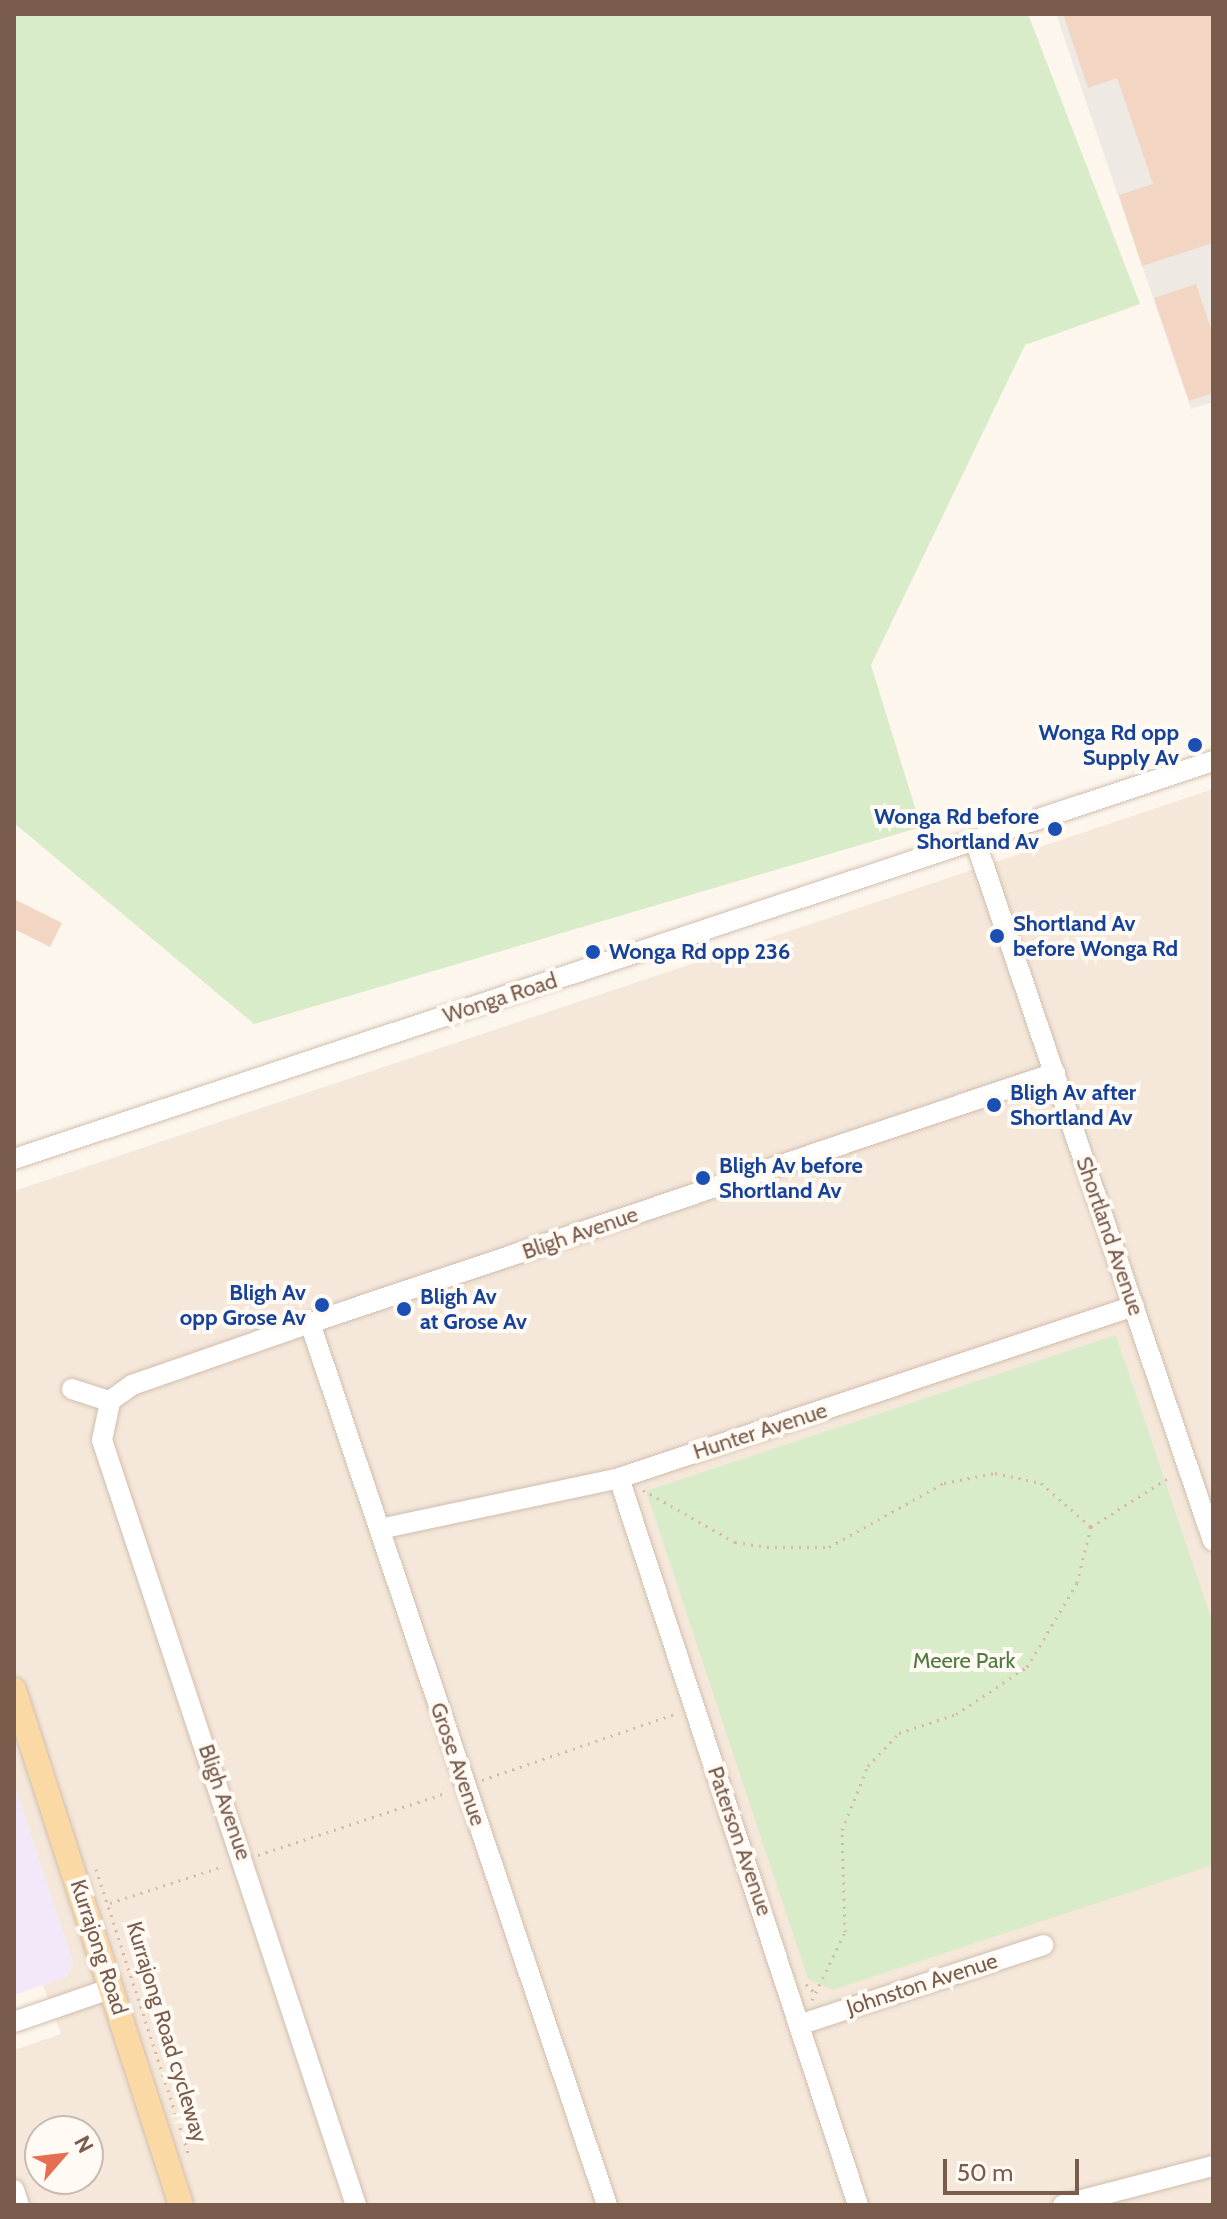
<!DOCTYPE html>
<html>
<head>
<meta charset="utf-8">
<style>
	body { margin:0 }
	#map { position:relative; width:1227px; height:2219px; overflow:hidden; background:#fdf6ec; font-family:Cabin,sans-serif }
	div>[style] { position:absolute }
	[style*='--x'] { left:calc(var(--x)*1px); top:calc(var(--y)*1px); width:calc(var(--w)*1px); rotate:calc(var(--a)*1deg) }
	.residential>* { inset:0; background:#f5e8da }
	.industrial>* { inset:0; background:#efe9e4 }
	.education>* { inset:0; background:#f3e8fa }
	.green>* { inset:0; background:#d8ecc9 }
	.building>* { inset:0; background:#f3d5c3 }
	.path>* { height:3px; margin-top:-1.5px; transform-origin:0; background:repeating-linear-gradient(90deg,#d9b8a5 0 2px,transparent 0 8px) }
	.roads { filter:drop-shadow(0 0 2px #d1beb0) drop-shadow(0 0 2px #d1beb0) }
	.minor>* { height:20px; margin:-10px; padding:0 10px; transform-origin:10px; border-radius:10px; background:#fff }
	.major>* { height:24px; margin:-12px; padding:0 12px; transform-origin:12px; border-radius:12px; background:#fbd9a5 }
	.dots>* { width:22px; height:22px; translate:-50% -50%; box-sizing:border-box; border:4px solid #fffaf3; border-radius:50% }
	span { translate:-50% -50%; white-space:nowrap; text-align:center; line-height:1.15; -webkit-text-stroke:8px #fffaf3; paint-order:stroke }
	.transit-label { font-size:22px; color:#164399; font-weight:700 }
	.right { translate:-100% -50%; text-align:right }
	.left { translate:0 -50%; text-align:left }
	.street-label { font-size:22px; color:#7a5c4d }
	.park-label { font-size:22px; color:#537a41 }
	.frame { position:absolute; inset:0; border:16px solid #7a5c4d; pointer-events:none }
	.north { position:absolute; left:24px; top:2115px; width:80px; height:80px; box-sizing:border-box; background:#fffaf3; border:2px solid #cabbb1; border-radius:50%; rotate:62deg; font-size:22px; font-weight:700; line-height:32px; text-align:center; color:#7a5c4d }
	.north::after { content:''; display:block; margin:auto; width:28px; height:36px; background:#e76f51; clip-path:polygon(50% 0,100% 100%,50% 72%,0 100%) }
	.scale { position:absolute; left:943px; top:2159px; width:136px; height:36px; box-sizing:border-box; border:4px solid #7a5c4d; border-top:0; padding-left:10px; font-size:24px; line-height:28px; white-space:nowrap; color:#7a5c4d; -webkit-text-stroke:6px #fffaf3; paint-order:stroke }
</style>
</head>
<body>
<div id="map">
	<div class="residential">
		<div style="clip-path:polygon(evenodd,1213px 789px,1213px 2205px,14px 2205px,14px 2050px,61px 2034px,43px 1985px,66px 1977px,73px 1963px,14px 1785px,14px 1191px,1213px 789px,40px 2131px,88px 2131px,88px 2179px,40px 2179px,40px 2131px)"></div>
	</div>
	<div class="industrial">
		<div style="clip-path:polygon(1056px 14px,1213px 14px,1213px 402px,1191px 409px)"></div>
	</div>
	<div class="education">
		<div style="clip-path:polygon(14px 1785px,73px 1963px,66px 1977px,14px 1995px)"></div>
	</div>
	<div class="green">
		<div style="clip-path:polygon(14px 14px,1028px 14px,1140px 304px,1025px 345px,871px 665px,921px 827px,254px 1024px,14px 823px)"></div>
		<div style="clip-path:polygon(1116px 1335px,1213px 1624px,1213px 1865px,832px 1990px,808px 1979px,646px 1491px)"></div>
	</div>
	<div class="building">
		<div style="clip-path:polygon(1063px 14px,1213px 14px,1213px 243px,1142px 266px,1119px 195px,1153px 184px,1117px 78px,1088px 88px)"></div>
		<div style="clip-path:polygon(1196px 284px,1213px 335px,1213px 393px,1189px 401px,1154px 298px)"></div>
		<div style="clip-path:polygon(14px 899px,62px 923px,50px 947px,14px 929px)"></div>
	</div>
	<div class="path">
		<div style="--x:643;--y:1490;--w:106;--a:29.5"></div>
		<div style="--x:735;--y:1542;--w:32;--a:9"></div>
		<div style="--x:767;--y:1547;--w:62;--a:0"></div>
		<div style="--x:829;--y:1547;--w:132;--a:-29.1"></div>
		<div style="--x:944;--y:1483;--w:52;--a:-11.1"></div>
		<div style="--x:995;--y:1473;--w:47;--a:12.3"></div>
		<div style="--x:1041;--y:1483;--w:67;--a:41.3"></div>
		<div style="--x:482;--y:1780;--w:204;--a:-18.9"></div>
		<div style="--x:258;--y:1855;--w:200;--a:-18.3"></div>
		<div style="--x:96;--y:1869;--w:302;--a:72"></div>
		<div style="--x:110;--y:1903;--w:120;--a:-18"></div>
		<div style="--x:806;--y:1984;--w:13;--a:45"></div>
		<div style="--x:812;--y:2000;--w:76;--a:-64.1"></div>
		<div style="--x:845;--y:1932;--w:102;--a:-91.7"></div>
		<div style="--x:842;--y:1830;--w:69;--a:-67.9"></div>
		<div style="--x:868;--y:1766;--w:45;--a:-46.8"></div>
		<div style="--x:899;--y:1733;--w:60;--a:-18.4"></div>
		<div style="--x:956;--y:1714;--w:85;--a:-33.5"></div>
		<div style="--x:1027;--y:1667;--w:98;--a:-59.2"></div>
		<div style="--x:1077;--y:1583;--w:58;--a:-76"></div>
		<div style="--x:1091;--y:1527;--w:95;--a:-32.5"></div>
	</div>
	<div class="roads">
		<div class="minor">
			<div style="--x:975;--y:840;--w:740;--a:71.25"></div>
			<div style="--x:14;--y:1159;--w:1263;--a:-18.36"></div>
			<div style="--x:310;--y:1323;--w:931;--a:71.39"></div>
			<div style="--x:72;--y:1389;--w:40;--a:18"></div>
			<div style="--x:619;--y:1478;--w:765;--a:71.8"></div>
			<div style="--x:380;--y:1529;--w:244;--a:-12"></div>
			<div style="--x:619;--y:1478;--w:543;--a:-18.47"></div>
			<div style="--x:14;--y:2022;--w:104;--a:-19.1"></div>
			<div style="--x:802;--y:2024;--w:254;--a:-18.1"></div>
			<div style="--x:14;--y:2190;--w:16;--a:72"></div>
			<div style="--x:356;--y:2205;--w:806;--a:-108.37"></div>
			<div style="--x:102;--y:1440;--w:40;--a:-78"></div>
			<div style="--x:110;--y:1401;--w:27;--a:-36"></div>
			<div style="--x:132;--y:1385;--w:188;--a:-19.2"></div>
			<div style="--x:310;--y:1323;--w:786;--a:-18.55"></div>
			<div style="--x:1063;--y:2205;--w:155;--a:-14.6"></div>
		</div>
		<div class="major">
			<div style="--x:14;--y:1690;--w:541;--a:72.03"></div>
		</div>
	</div>
	<div class="dots">
		<div style="left:1195px;top:745px;background:#1a4fb4"></div>
		<div style="left:1055px;top:829px;background:#1a4fb4"></div>
		<div style="left:997px;top:936px;background:#1a4fb4"></div>
		<div style="left:593px;top:952px;background:#1a4fb4"></div>
		<div style="left:994px;top:1105px;background:#1a4fb4"></div>
		<div style="left:703px;top:1178px;background:#1a4fb4"></div>
		<div style="left:322px;top:1305px;background:#1a4fb4"></div>
		<div style="left:404px;top:1309px;background:#1a4fb4"></div>
	</div>
	<div class="transit-label">
		<span class="right" style="left:1179px;top:745px">Wonga Rd opp<br>Supply Av</span>
		<span class="right" style="left:1039px;top:829px">Wonga Rd before<br>Shortland Av</span>
		<span class="left" style="left:1013px;top:936px">Shortland Av<br>before Wonga Rd</span>
		<span class="left" style="left:609px;top:952px">Wonga Rd opp 236</span>
		<span class="left" style="left:1010px;top:1105px">Bligh Av after<br>Shortland Av</span>
		<span class="left" style="left:719px;top:1178px">Bligh Av before<br>Shortland Av</span>
		<span class="right" style="left:306px;top:1305px">Bligh Av<br>opp Grose Av</span>
		<span class="left" style="left:420px;top:1309px">Bligh Av<br>at Grose Av</span>
	</div>
	<div class="street-label">
		<span style="left:500px;top:998px;rotate:-18deg">Wonga Road</span>
		<span style="left:580px;top:1233px;rotate:-19deg">Bligh Avenue</span>
		<span style="left:1110px;top:1236px;rotate:71deg">Shortland Avenue</span>
		<span style="left:760px;top:1431px;rotate:-18deg">Hunter Avenue</span>
		<span style="left:458px;top:1764px;rotate:71deg">Grose Avenue</span>
		<span style="left:225px;top:1802px;rotate:71deg">Bligh Avenue</span>
		<span style="left:740px;top:1841px;rotate:71deg">Paterson Avenue</span>
		<span style="left:99px;top:1947px;rotate:72deg">Kurrajong Road</span>
		<span style="left:922px;top:1984px;rotate:-18deg">Johnston Avenue</span>
		<span style="left:167px;top:2032px;rotate:73deg">Kurrajong Road cycleway</span>
	</div>
	<div class="park-label">
		<span style="left:964px;top:1661px">Meere Park</span>
	</div>
	<div class="frame"></div>
	<div class="north">N</div>
	<div class="scale">50 m</div>
</div>
</body>
</html>
